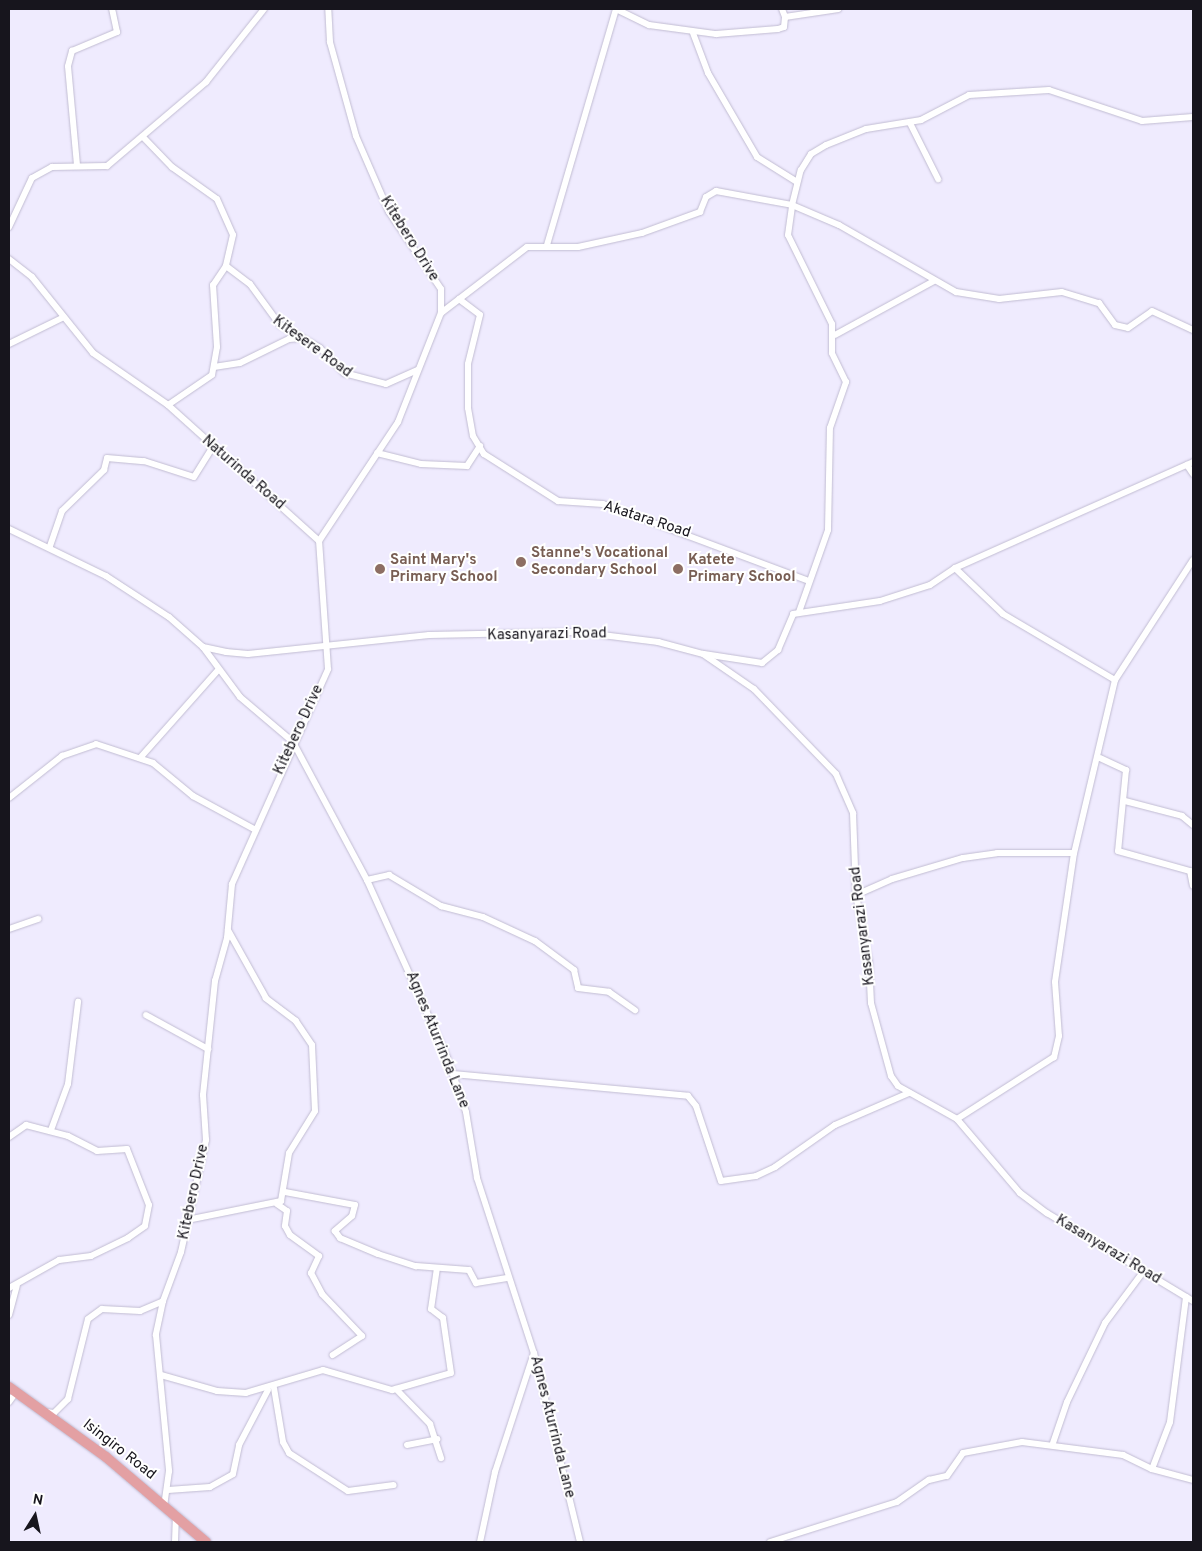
<!DOCTYPE html>
<html>
<head>
<meta charset="utf-8">
<style>
	body { margin:0 }
	#map { position:relative; width:1202px; height:1551px; overflow:hidden; background:#efebfe; font-family:Overpass,sans-serif }
	div>[style] { position:absolute }
	[style*='--x'] { left:calc(var(--x)*1px); top:calc(var(--y)*1px); width:calc(var(--w)*1px); rotate:calc(var(--a)*1deg) }
	.roads { filter:drop-shadow(0 0 1px #c1bcd2) drop-shadow(0 0 1px #c1bcd2) }
	.street>* { height:6px; margin:-3px; padding:0 3px; transform-origin:3px; border-radius:3px; background:#fff }
	.primary>* { height:10px; margin:-5px; padding:0 5px; transform-origin:5px; border-radius:5px; background:#e3a0a3 }
	.dots>* { width:14px; height:14px; translate:-50% -50%; box-sizing:border-box; border:2px solid #fff; border-radius:50% }
	span { translate:-50% -50%; white-space:nowrap; text-align:center; line-height:1.15; -webkit-text-stroke:4px #fff; paint-order:stroke }
	.street-label { font-size:15px; color:#17151d }
	.education-label { font-size:15px; color:#785e54; font-weight:700 }
	.left { translate:0 -50%; text-align:left }
	.frame { position:absolute; inset:0; border:10px solid #17151d; pointer-events:none }
	.north { position:absolute; left:10px; top:1491px; width:50px; height:50px; -webkit-text-stroke:4px #fff; paint-order:stroke; rotate:10deg; font-size:14px; font-weight:700; line-height:20px; text-align:center; color:#17151d }
	.north::after { content:''; display:block; margin:auto; width:18px; height:22px; background:#17151d; clip-path:polygon(50% 0,100% 100%,50% 72%,0 100%) }
</style>
</head>
<body>
<div id="map">
	<div class="roads">
		<div class="street">
			<div style="--x:616;--y:9;--w:37;--a:26"></div>
			<div style="--x:649;--y:25;--w:68;--a:7.7"></div>
			<div style="--x:716;--y:34;--w:62;--a:-4.6"></div>
			<div style="--x:778;--y:29;--w:6;--a:-18"></div>
			<div style="--x:784;--y:27;--w:10;--a:-84"></div>
			<div style="--x:785;--y:17;--w:54;--a:-8.6"></div>
			<div style="--x:782;--y:9;--w:9;--a:69"></div>
			<div style="--x:693;--y:33;--w:43;--a:69.4"></div>
			<div style="--x:708;--y:73;--w:97;--a:59.7"></div>
			<div style="--x:757;--y:157;--w:47;--a:32"></div>
			<div style="--x:910;--y:123;--w:63;--a:63.4"></div>
			<div style="--x:143;--y:137;--w:42;--a:46"></div>
			<div style="--x:172;--y:167;--w:55;--a:35.4"></div>
			<div style="--x:217;--y:199;--w:39;--a:66"></div>
			<div style="--x:233;--y:235;--w:32;--a:103"></div>
			<div style="--x:226;--y:266;--w:23;--a:124"></div>
			<div style="--x:213;--y:285;--w:62;--a:86.3"></div>
			<div style="--x:217;--y:347;--w:28;--a:100"></div>
			<div style="--x:212;--y:375;--w:53;--a:145.7"></div>
			<div style="--x:77;--y:165;--w:99;--a:-95.2"></div>
			<div style="--x:68;--y:66;--w:16;--a:-75"></div>
			<div style="--x:72;--y:51;--w:49;--a:-22.9"></div>
			<div style="--x:117;--y:32;--w:24;--a:-102"></div>
			<div style="--x:9;--y:227;--w:54;--a:-64.9"></div>
			<div style="--x:32;--y:178;--w:23;--a:-29"></div>
			<div style="--x:52;--y:167;--w:55;--a:-1"></div>
			<div style="--x:107;--y:166;--w:130;--a:-40.3"></div>
			<div style="--x:206;--y:82;--w:93;--a:-51.5"></div>
			<div style="--x:547;--y:245;--w:246;--a:-73.7"></div>
			<div style="--x:9;--y:259;--w:29;--a:38"></div>
			<div style="--x:32;--y:277;--w:97;--a:51.2"></div>
			<div style="--x:93;--y:353;--w:91;--a:34.7"></div>
			<div style="--x:168;--y:405;--w:203;--a:42"></div>
			<div style="--x:226;--y:266;--w:30;--a:37"></div>
			<div style="--x:250;--y:284;--w:51;--a:53.8"></div>
			<div style="--x:280;--y:325;--w:46;--a:29.9"></div>
			<div style="--x:320;--y:348;--w:35;--a:46"></div>
			<div style="--x:344;--y:373;--w:43;--a:14.7"></div>
			<div style="--x:386;--y:384;--w:35;--a:-24"></div>
			<div style="--x:459;--y:299;--w:26;--a:37"></div>
			<div style="--x:480;--y:315;--w:50;--a:103.8"></div>
			<div style="--x:468;--y:364;--w:44;--a:90"></div>
			<div style="--x:468;--y:408;--w:28;--a:80"></div>
			<div style="--x:473;--y:436;--w:21;--a:59"></div>
			<div style="--x:484;--y:454;--w:88;--a:32.4"></div>
			<div style="--x:558;--y:501;--w:45;--a:3.8"></div>
			<div style="--x:603;--y:504;--w:217;--a:20.5"></div>
			<div style="--x:441;--y:313;--w:108;--a:-37.5"></div>
			<div style="--x:527;--y:247;--w:51;--a:0"></div>
			<div style="--x:578;--y:247;--w:66;--a:-12.3"></div>
			<div style="--x:642;--y:233;--w:62;--a:-19.9"></div>
			<div style="--x:700;--y:212;--w:16;--a:-68"></div>
			<div style="--x:706;--y:197;--w:12;--a:-31"></div>
			<div style="--x:716;--y:191;--w:77;--a:10.4"></div>
			<div style="--x:792;--y:205;--w:36;--a:-76"></div>
			<div style="--x:801;--y:170;--w:19;--a:-58"></div>
			<div style="--x:811;--y:154;--w:17;--a:-31"></div>
			<div style="--x:826;--y:145;--w:43;--a:-21.8"></div>
			<div style="--x:866;--y:129;--w:56;--a:-9.3"></div>
			<div style="--x:921;--y:120;--w:54;--a:-27.5"></div>
			<div style="--x:969;--y:95;--w:80;--a:-3.6"></div>
			<div style="--x:1049;--y:90;--w:98;--a:18.4"></div>
			<div style="--x:1142;--y:121;--w:51;--a:-4.5"></div>
			<div style="--x:835;--y:335;--w:113;--a:-28.6"></div>
			<div style="--x:9;--y:344;--w:61;--a:-26.1"></div>
			<div style="--x:214;--y:367;--w:26;--a:-9"></div>
			<div style="--x:240;--y:363;--w:55;--a:-26.1"></div>
			<div style="--x:289;--y:339;--w:13;--a:-4"></div>
			<div style="--x:377;--y:453;--w:45;--a:14"></div>
			<div style="--x:421;--y:464;--w:46;--a:2.5"></div>
			<div style="--x:467;--y:466;--w:24;--a:-57"></div>
			<div style="--x:1187;--y:465;--w:11;--a:56"></div>
			<div style="--x:9;--y:529;--w:108;--a:25.9"></div>
			<div style="--x:106;--y:576;--w:75;--a:33.1"></div>
			<div style="--x:169;--y:617;--w:45;--a:41.4"></div>
			<div style="--x:203;--y:647;--w:24;--a:12"></div>
			<div style="--x:226;--y:652;--w:22;--a:5"></div>
			<div style="--x:248;--y:654;--w:182;--a:-6"></div>
			<div style="--x:429;--y:635;--w:149;--a:-1.2"></div>
			<div style="--x:578;--y:632;--w:81;--a:7.1"></div>
			<div style="--x:658;--y:642;--w:47;--a:14.9"></div>
			<div style="--x:703;--y:654;--w:62;--a:34.5"></div>
			<div style="--x:754;--y:689;--w:118;--a:46"></div>
			<div style="--x:836;--y:774;--w:43;--a:66.4"></div>
			<div style="--x:853;--y:813;--w:82;--a:87.9"></div>
			<div style="--x:856;--y:895;--w:67;--a:78.9"></div>
			<div style="--x:869;--y:961;--w:42;--a:87.3"></div>
			<div style="--x:871;--y:1003;--w:76;--a:74.7"></div>
			<div style="--x:891;--y:1076;--w:12;--a:55"></div>
			<div style="--x:898;--y:1086;--w:68;--a:29.2"></div>
			<div style="--x:957;--y:1119;--w:97;--a:49.6"></div>
			<div style="--x:1020;--y:1193;--w:34;--a:37"></div>
			<div style="--x:1047;--y:1213;--w:170;--a:31.1"></div>
			<div style="--x:50;--y:546;--w:37;--a:-71"></div>
			<div style="--x:62;--y:511;--w:59;--a:-44.3"></div>
			<div style="--x:104;--y:470;--w:12;--a:-76"></div>
			<div style="--x:107;--y:458;--w:37;--a:5"></div>
			<div style="--x:144;--y:461;--w:52;--a:17.7"></div>
			<div style="--x:194;--y:477;--w:34;--a:-58"></div>
			<div style="--x:955;--y:568;--w:66;--a:43.8"></div>
			<div style="--x:1003;--y:614;--w:130;--a:30.5"></div>
			<div style="--x:1115;--y:680;--w:178;--a:103.3"></div>
			<div style="--x:1074;--y:853;--w:130;--a:98.4"></div>
			<div style="--x:1055;--y:982;--w:54;--a:85.8"></div>
			<div style="--x:1059;--y:1036;--w:22;--a:103"></div>
			<div style="--x:1054;--y:1057;--w:115;--a:147.4"></div>
			<div style="--x:799;--y:612;--w:87;--a:-70.5"></div>
			<div style="--x:828;--y:530;--w:102;--a:-88.9"></div>
			<div style="--x:830;--y:428;--w:49;--a:-70.8"></div>
			<div style="--x:846;--y:382;--w:32;--a:-116"></div>
			<div style="--x:832;--y:353;--w:29;--a:-90"></div>
			<div style="--x:832;--y:324;--w:99;--a:-116.3"></div>
			<div style="--x:788;--y:235;--w:30;--a:-82"></div>
			<div style="--x:792;--y:205;--w:51;--a:23.1"></div>
			<div style="--x:839;--y:225;--w:135;--a:29.8"></div>
			<div style="--x:956;--y:292;--w:44;--a:9.2"></div>
			<div style="--x:999;--y:299;--w:63;--a:-6.3"></div>
			<div style="--x:1062;--y:292;--w:39;--a:17"></div>
			<div style="--x:1099;--y:303;--w:27;--a:54"></div>
			<div style="--x:1115;--y:325;--w:13;--a:13"></div>
			<div style="--x:1128;--y:328;--w:29;--a:-35"></div>
			<div style="--x:1152;--y:311;--w:45;--a:24.9"></div>
			<div style="--x:203;--y:647;--w:62;--a:53.5"></div>
			<div style="--x:240;--y:697;--w:70;--a:40.3"></div>
			<div style="--x:293;--y:742;--w:157;--a:61.8"></div>
			<div style="--x:367;--y:880;--w:194;--a:65.7"></div>
			<div style="--x:447;--y:1057;--w:58;--a:70.9"></div>
			<div style="--x:466;--y:1112;--w:67;--a:80.5"></div>
			<div style="--x:477;--y:1178;--w:184;--a:72"></div>
			<div style="--x:534;--y:1353;--w:195;--a:76.3"></div>
			<div style="--x:704;--y:654;--w:59;--a:8.8"></div>
			<div style="--x:762;--y:663;--w:21;--a:-39"></div>
			<div style="--x:778;--y:650;--w:39;--a:-67"></div>
			<div style="--x:793;--y:614;--w:88;--a:-8.5"></div>
			<div style="--x:880;--y:601;--w:52;--a:-17.7"></div>
			<div style="--x:930;--y:585;--w:30;--a:-34"></div>
			<div style="--x:955;--y:568;--w:261;--a:-24"></div>
			<div style="--x:1115;--y:680;--w:143;--a:-57"></div>
			<div style="--x:140;--y:758;--w:118;--a:-48.4"></div>
			<div style="--x:1100;--y:758;--w:29;--a:25"></div>
			<div style="--x:1126;--y:770;--w:81;--a:95.6"></div>
			<div style="--x:1118;--y:851;--w:75;--a:15.5"></div>
			<div style="--x:1190;--y:871;--w:15;--a:79"></div>
			<div style="--x:9;--y:798;--w:68;--a:-38.4"></div>
			<div style="--x:62;--y:756;--w:36;--a:-19"></div>
			<div style="--x:96;--y:744;--w:60;--a:18.4"></div>
			<div style="--x:153;--y:763;--w:52;--a:39.5"></div>
			<div style="--x:193;--y:796;--w:69;--a:28.4"></div>
			<div style="--x:1125;--y:801;--w:59;--a:14.7"></div>
			<div style="--x:1182;--y:816;--w:14;--a:39"></div>
			<div style="--x:367;--y:880;--w:23;--a:-13"></div>
			<div style="--x:389;--y:875;--w:61;--a:30.8"></div>
			<div style="--x:441;--y:906;--w:43;--a:14.7"></div>
			<div style="--x:483;--y:917;--w:57;--a:24.8"></div>
			<div style="--x:535;--y:941;--w:49;--a:36.6"></div>
			<div style="--x:574;--y:970;--w:18;--a:77"></div>
			<div style="--x:578;--y:988;--w:31;--a:7"></div>
			<div style="--x:609;--y:992;--w:32;--a:35"></div>
			<div style="--x:856;--y:895;--w:39;--a:-24"></div>
			<div style="--x:892;--y:879;--w:74;--a:-16.5"></div>
			<div style="--x:963;--y:858;--w:34;--a:-8"></div>
			<div style="--x:997;--y:853;--w:77;--a:0"></div>
			<div style="--x:9;--y:929;--w:31;--a:-19"></div>
			<div style="--x:146;--y:1015;--w:71;--a:28.7"></div>
			<div style="--x:453;--y:1074;--w:236;--a:5.3"></div>
			<div style="--x:688;--y:1096;--w:13;--a:51"></div>
			<div style="--x:696;--y:1106;--w:79;--a:71.6"></div>
			<div style="--x:721;--y:1181;--w:35;--a:-8"></div>
			<div style="--x:756;--y:1176;--w:21;--a:-25"></div>
			<div style="--x:775;--y:1167;--w:73;--a:-35"></div>
			<div style="--x:835;--y:1125;--w:81;--a:-23.4"></div>
			<div style="--x:51;--y:1130;--w:49;--a:-69.7"></div>
			<div style="--x:68;--y:1084;--w:83;--a:-83"></div>
			<div style="--x:9;--y:1137;--w:21;--a:-35"></div>
			<div style="--x:26;--y:1125;--w:43;--a:14.7"></div>
			<div style="--x:68;--y:1136;--w:33;--a:27"></div>
			<div style="--x:97;--y:1151;--w:30;--a:-4"></div>
			<div style="--x:127;--y:1149;--w:60;--a:68.6"></div>
			<div style="--x:149;--y:1205;--w:21;--a:101"></div>
			<div style="--x:145;--y:1226;--w:21;--a:145"></div>
			<div style="--x:128;--y:1238;--w:41;--a:154.1"></div>
			<div style="--x:91;--y:1256;--w:32;--a:173"></div>
			<div style="--x:59;--y:1260;--w:57;--a:150.8"></div>
			<div style="--x:285;--y:1192;--w:71;--a:10.5"></div>
			<div style="--x:355;--y:1205;--w:11;--a:105"></div>
			<div style="--x:352;--y:1216;--w:23;--a:139"></div>
			<div style="--x:335;--y:1231;--w:9;--a:54"></div>
			<div style="--x:340;--y:1238;--w:41;--a:22.8"></div>
			<div style="--x:378;--y:1254;--w:40;--a:18"></div>
			<div style="--x:416;--y:1266;--w:53;--a:4.3"></div>
			<div style="--x:469;--y:1270;--w:15;--a:62"></div>
			<div style="--x:476;--y:1283;--w:33;--a:-9"></div>
			<div style="--x:277;--y:1204;--w:12;--a:35"></div>
			<div style="--x:287;--y:1211;--w:15;--a:98"></div>
			<div style="--x:285;--y:1226;--w:10;--a:61"></div>
			<div style="--x:290;--y:1235;--w:36;--a:36"></div>
			<div style="--x:319;--y:1256;--w:19;--a:115"></div>
			<div style="--x:311;--y:1273;--w:24;--a:62"></div>
			<div style="--x:322;--y:1294;--w:58;--a:46.4"></div>
			<div style="--x:362;--y:1336;--w:35;--a:147"></div>
			<div style="--x:192;--y:1219;--w:91;--a:-11.4"></div>
			<div style="--x:281;--y:1201;--w:49;--a:-80.5"></div>
			<div style="--x:289;--y:1153;--w:49;--a:-58.2"></div>
			<div style="--x:315;--y:1111;--w:66;--a:-92.6"></div>
			<div style="--x:312;--y:1045;--w:29;--a:-124"></div>
			<div style="--x:296;--y:1021;--w:38;--a:-143"></div>
			<div style="--x:266;--y:998;--w:78;--a:-119.2"></div>
			<div style="--x:163;--y:1301;--w:35;--a:102"></div>
			<div style="--x:156;--y:1335;--w:137;--a:84.5"></div>
			<div style="--x:169;--y:1471;--w:34;--a:98"></div>
			<div style="--x:9;--y:1315;--w:30;--a:-75"></div>
			<div style="--x:161;--y:1375;--w:58;--a:15.9"></div>
			<div style="--x:217;--y:1391;--w:29;--a:4"></div>
			<div style="--x:246;--y:1393;--w:80;--a:-16.6"></div>
			<div style="--x:323;--y:1370;--w:72;--a:16.2"></div>
			<div style="--x:392;--y:1390;--w:61;--a:-16.1"></div>
			<div style="--x:451;--y:1373;--w:56;--a:-98.3"></div>
			<div style="--x:443;--y:1318;--w:15;--a:-143"></div>
			<div style="--x:431;--y:1309;--w:41;--a:-81.7"></div>
			<div style="--x:274;--y:1388;--w:55;--a:80.5"></div>
			<div style="--x:283;--y:1442;--w:13;--a:61"></div>
			<div style="--x:289;--y:1453;--w:70;--a:32.8"></div>
			<div style="--x:348;--y:1491;--w:46;--a:-7.4"></div>
			<div style="--x:396;--y:1389;--w:49;--a:45.8"></div>
			<div style="--x:430;--y:1424;--w:36;--a:72"></div>
			<div style="--x:9;--y:1402;--w:12;--a:-55"></div>
			<div style="--x:46;--y:1412;--w:8;--a:7"></div>
			<div style="--x:54;--y:1413;--w:20;--a:-45"></div>
			<div style="--x:68;--y:1399;--w:82;--a:-76"></div>
			<div style="--x:88;--y:1319;--w:17;--a:-36"></div>
			<div style="--x:102;--y:1309;--w:38;--a:3"></div>
			<div style="--x:140;--y:1311;--w:25;--a:-23"></div>
			<div style="--x:163;--y:1301;--w:52;--a:-69.8"></div>
			<div style="--x:181;--y:1252;--w:115;--a:-77.4"></div>
			<div style="--x:206;--y:1140;--w:45;--a:-93.8"></div>
			<div style="--x:203;--y:1095;--w:115;--a:-84"></div>
			<div style="--x:215;--y:981;--w:45;--a:-74.4"></div>
			<div style="--x:227;--y:938;--w:54;--a:-84.7"></div>
			<div style="--x:232;--y:884;--w:235;--a:-65.9"></div>
			<div style="--x:328;--y:669;--w:128;--a:-94"></div>
			<div style="--x:319;--y:541;--w:143;--a:-56.4"></div>
			<div style="--x:398;--y:422;--w:117;--a:-68.5"></div>
			<div style="--x:441;--y:313;--w:24;--a:-90"></div>
			<div style="--x:441;--y:289;--w:93;--a:-124"></div>
			<div style="--x:389;--y:212;--w:83;--a:-113.5"></div>
			<div style="--x:356;--y:136;--w:98;--a:-105.5"></div>
			<div style="--x:330;--y:42;--w:33;--a:-93"></div>
			<div style="--x:1053;--y:1443;--w:43;--a:-71.1"></div>
			<div style="--x:1067;--y:1402;--w:88;--a:-64.3"></div>
			<div style="--x:1105;--y:1323;--w:64;--a:-53.3"></div>
			<div style="--x:407;--y:1445;--w:31;--a:-11"></div>
			<div style="--x:1152;--y:1469;--w:50;--a:-69"></div>
			<div style="--x:1170;--y:1422;--w:126;--a:-82.7"></div>
			<div style="--x:168;--y:1490;--w:42;--a:-4.1"></div>
			<div style="--x:210;--y:1487;--w:26;--a:-29"></div>
			<div style="--x:233;--y:1474;--w:30;--a:-78"></div>
			<div style="--x:239;--y:1445;--w:62;--a:-62.2"></div>
			<div style="--x:175;--y:1542;--w:25;--a:-88"></div>
			<div style="--x:480;--y:1542;--w:72;--a:-77.9"></div>
			<div style="--x:495;--y:1472;--w:125;--a:-71.9"></div>
			<div style="--x:770;--y:1542;--w:133;--a:-17.5"></div>
			<div style="--x:897;--y:1502;--w:39;--a:-35"></div>
			<div style="--x:929;--y:1480;--w:18;--a:-13"></div>
			<div style="--x:947;--y:1476;--w:28;--a:-55"></div>
			<div style="--x:963;--y:1453;--w:60;--a:-10.6"></div>
			<div style="--x:1022;--y:1442;--w:102;--a:7.3"></div>
			<div style="--x:1123;--y:1455;--w:32;--a:26"></div>
			<div style="--x:1152;--y:1469;--w:42;--a:15"></div>
		</div>
		<div class="primary">
			<div style="--x:9;--y:1387;--w:120;--a:35.8"></div>
			<div style="--x:106;--y:1457;--w:131;--a:40.4"></div>
		</div>
	</div>
	<div class="dots">
		<div style="left:521px;top:562px;background:#8d6e63"></div>
		<div style="left:380px;top:569px;background:#8d6e63"></div>
		<div style="left:678px;top:569px;background:#8d6e63"></div>
	</div>
	<div class="street-label">
		<span style="left:409px;top:239px;rotate:58deg">Kitebero Drive</span>
		<span style="left:312px;top:347px;rotate:36deg">Kitesere Road</span>
		<span style="left:243px;top:473px;rotate:41deg">Naturinda Road</span>
		<span style="left:647px;top:520px;rotate:18deg">Akatara Road</span>
		<span style="left:547px;top:635px;rotate:-1deg">Kasanyarazi Road</span>
		<span style="left:299px;top:730px;rotate:-65deg">Kitebero Drive</span>
		<span style="left:863px;top:926px;rotate:-97deg">Kasanyarazi Road</span>
		<span style="left:437px;top:1040px;rotate:68deg">Agnes Aturrinda Lane</span>
		<span style="left:194px;top:1192px;rotate:-78deg">Kitebero Drive</span>
		<span style="left:1108px;top:1250px;rotate:31deg">Kasanyarazi Road</span>
		<span style="left:552px;top:1427px;rotate:76deg">Agnes Aturrinda Lane</span>
		<span style="left:119px;top:1450px;rotate:38deg">Isingiro Road</span>
	</div>
	<div class="education-label">
		<span class="left" style="left:531px;top:562px">Stanne's Vocational<br>Secondary School</span>
		<span class="left" style="left:390px;top:569px">Saint Mary's<br>Primary School</span>
		<span class="left" style="left:688px;top:569px">Katete<br>Primary School</span>
	</div>
	<div class="frame"></div>
	<div class="north">N</div>
</div>
</body>
</html>
